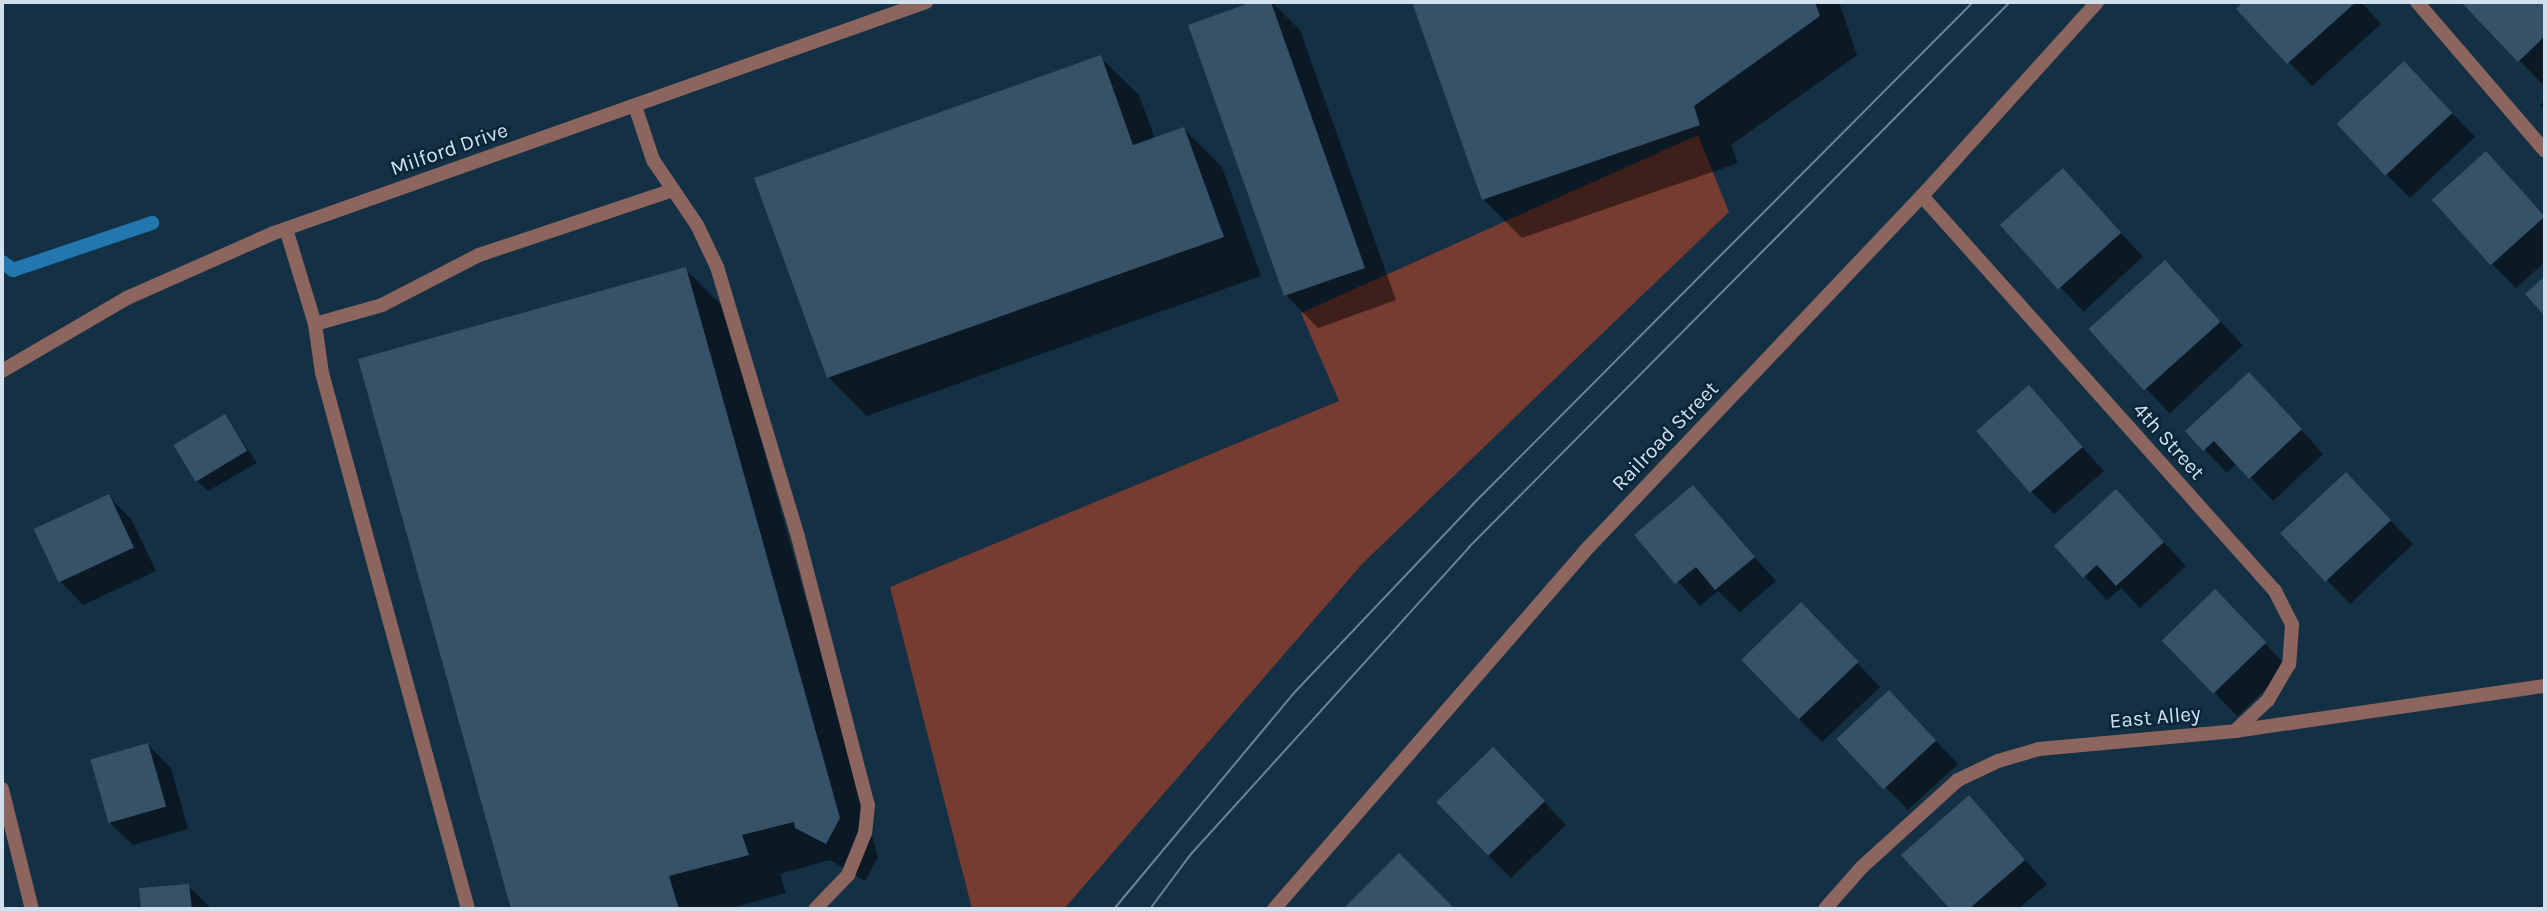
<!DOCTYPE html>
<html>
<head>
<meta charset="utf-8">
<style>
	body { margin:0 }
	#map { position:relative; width:2547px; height:911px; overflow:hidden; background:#143044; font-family:Karla,sans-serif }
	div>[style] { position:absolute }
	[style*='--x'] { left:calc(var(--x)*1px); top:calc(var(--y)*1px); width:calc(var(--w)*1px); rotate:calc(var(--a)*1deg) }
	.green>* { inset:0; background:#763b31 }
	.shadow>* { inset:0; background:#0007; transform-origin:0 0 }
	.stream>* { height:14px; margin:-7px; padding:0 7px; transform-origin:7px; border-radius:7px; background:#2277ae }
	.building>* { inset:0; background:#365268; transform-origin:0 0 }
	.service>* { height:14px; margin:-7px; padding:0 7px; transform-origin:7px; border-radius:7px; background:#8c665e }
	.minor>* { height:14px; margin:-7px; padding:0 7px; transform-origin:7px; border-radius:7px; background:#8c665e }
	.tertiary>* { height:14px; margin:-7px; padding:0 7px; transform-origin:7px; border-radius:7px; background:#8c665e }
	.tram>* { height:2px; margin:-1px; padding:0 1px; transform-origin:1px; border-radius:1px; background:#6c8393 }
	span { translate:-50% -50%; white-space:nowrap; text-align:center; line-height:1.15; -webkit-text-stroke:5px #092639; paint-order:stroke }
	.street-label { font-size:21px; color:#d0e0ed }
	.frame { position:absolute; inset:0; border:4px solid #d0e0ed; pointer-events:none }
</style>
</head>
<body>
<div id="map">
	<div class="green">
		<div style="clip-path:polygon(1698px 135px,1729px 212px,1363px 563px,1064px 909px,972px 909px,890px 587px,1339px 401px,1301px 313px)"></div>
	</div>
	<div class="shadow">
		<div style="clip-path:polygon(1257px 2px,1272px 2px,1300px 30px,1396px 300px,1318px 328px,1286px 295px,1190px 26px)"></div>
		<div style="clip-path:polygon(1414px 2px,1839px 2px,1857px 55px,1731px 145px,1738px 163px,1522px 238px,1483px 199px)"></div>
		<div style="clip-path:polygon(2246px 2px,2361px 2px,2381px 24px,2312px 86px,2238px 9px)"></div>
		<div style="clip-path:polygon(2464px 2px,2545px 2px,2545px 81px,2542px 84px)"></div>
		<div style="clip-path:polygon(1100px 57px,1139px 95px,1155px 139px,1184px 129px,1222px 167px,1261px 276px,867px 416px,828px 377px)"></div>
		<div style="clip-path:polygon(2427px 87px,2475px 137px,2410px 198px,2387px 175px)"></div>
		<div style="clip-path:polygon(2545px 100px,2545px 110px,2540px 105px)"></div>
		<div style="clip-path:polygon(2486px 153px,2545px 216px,2545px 262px,2516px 288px,2493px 265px)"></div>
		<div style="left:2063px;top:171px;width:117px;height:81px;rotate:47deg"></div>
		<div style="left:2165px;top:262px;width:114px;height:100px;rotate:47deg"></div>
		<div style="clip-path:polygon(685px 269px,724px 308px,878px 857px,865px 881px,830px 860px,780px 874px,786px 893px,727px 909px,513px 909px,360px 360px)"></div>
		<div style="clip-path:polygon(2029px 388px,2104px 471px,2054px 514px,2031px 491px)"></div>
		<div style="clip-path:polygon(2272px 398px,2323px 454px,2273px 501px,2237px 463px,2227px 473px,2187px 431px)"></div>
		<div style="clip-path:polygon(225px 416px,257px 463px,208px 491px,196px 480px)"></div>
		<div style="clip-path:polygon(1693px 488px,1776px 581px,1740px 612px,1718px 591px,1700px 606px,1637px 535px)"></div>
		<div style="clip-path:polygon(108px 496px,131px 519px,156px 571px,83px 605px,60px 581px)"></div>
		<div style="clip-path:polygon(2369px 498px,2413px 544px,2350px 604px,2327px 580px)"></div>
		<div style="clip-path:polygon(2139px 515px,2186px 566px,2140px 608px,2121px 588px,2107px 600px,2056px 546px)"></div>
		<div style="left:2215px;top:592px;width:105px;height:70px;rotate:46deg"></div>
		<div style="clip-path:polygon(1824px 628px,1880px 687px,1822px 742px,1799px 719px)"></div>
		<div style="clip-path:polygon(1912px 716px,1958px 764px,1908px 810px,1840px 740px)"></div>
		<div style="clip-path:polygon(148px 745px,171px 768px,188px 829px,133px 845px,109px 822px)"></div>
		<div style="clip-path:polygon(1516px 772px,1566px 825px,1511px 878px,1488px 855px)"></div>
		<div style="clip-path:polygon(1969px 798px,2047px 884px,2018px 909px,1952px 909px,1904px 855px)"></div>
		<div style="clip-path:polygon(1399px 856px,1452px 909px,1347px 909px)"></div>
		<div style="clip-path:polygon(188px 886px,212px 909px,143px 909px,141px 890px)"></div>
	</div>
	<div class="stream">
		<div style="--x:2;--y:262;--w:14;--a:36"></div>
		<div style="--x:13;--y:270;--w:147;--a:-18.7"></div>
	</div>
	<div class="building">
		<div style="clip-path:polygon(1252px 2px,1271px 2px,1365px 268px,1284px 296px,1188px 25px)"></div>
		<div style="clip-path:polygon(1412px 2px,1815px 2px,1820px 16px,1694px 106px,1700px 125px,1482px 200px)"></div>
		<div style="clip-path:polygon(2243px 2px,2356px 2px,2287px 64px,2236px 9px)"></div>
		<div style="clip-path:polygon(2461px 2px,2545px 2px,2545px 36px,2518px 62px)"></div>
		<div style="clip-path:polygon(1101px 55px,1133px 145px,1184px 127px,1224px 237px,827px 378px,754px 178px)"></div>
		<div style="left:2404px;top:61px;width:71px;height:92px;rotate:47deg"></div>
		<div style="left:2486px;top:151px;width:88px;height:73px;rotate:48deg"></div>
		<div style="left:2063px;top:168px;width:87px;height:85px;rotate:48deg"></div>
		<div style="left:2165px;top:260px;width:83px;height:103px;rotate:48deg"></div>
		<div style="clip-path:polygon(686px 267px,840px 818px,826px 844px,795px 828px,794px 822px,742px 835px,749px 855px,669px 876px,679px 909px,511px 909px,358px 359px)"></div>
		<div style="clip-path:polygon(2545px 276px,2545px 316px,2525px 294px)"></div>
		<div style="clip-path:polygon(2249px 372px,2302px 429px,2249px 479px,2214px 441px,2203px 451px,2185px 431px)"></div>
		<div style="left:2029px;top:385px;width:82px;height:70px;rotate:49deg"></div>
		<div style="left:225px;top:414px;width:43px;height:60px;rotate:59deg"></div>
		<div style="left:2346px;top:472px;width:66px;height:90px;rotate:47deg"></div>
		<div style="clip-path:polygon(1693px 485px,1755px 557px,1715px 590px,1696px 567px,1675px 584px,1634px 535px)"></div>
		<div style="clip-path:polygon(2116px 489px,2164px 542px,2116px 586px,2097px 565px,2083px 578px,2054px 546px)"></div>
		<div style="left:109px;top:494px;width:59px;height:83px;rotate:65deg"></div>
		<div style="left:2215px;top:589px;width:74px;height:74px;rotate:46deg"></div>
		<div style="left:1801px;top:602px;width:83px;height:83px;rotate:46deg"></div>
		<div style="left:1889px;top:690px;width:69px;height:72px;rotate:47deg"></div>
		<div style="left:148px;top:743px;width:66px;height:60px;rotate:74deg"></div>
		<div style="left:1493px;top:747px;width:75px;height:79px;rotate:46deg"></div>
		<div style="clip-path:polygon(1969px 795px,2025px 860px,1969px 909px,1950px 909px,1901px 855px)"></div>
		<div style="clip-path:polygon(1399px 853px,1453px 907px,1345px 909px,1344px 908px)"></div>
		<div style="clip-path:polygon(189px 884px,192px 909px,141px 909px,139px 888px)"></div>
	</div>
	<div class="service">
		<div style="--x:635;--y:106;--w:57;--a:71.6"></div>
		<div style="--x:653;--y:160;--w:78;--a:55.9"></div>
		<div style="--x:697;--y:225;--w:47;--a:64.5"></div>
		<div style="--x:717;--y:267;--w:282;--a:73.3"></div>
		<div style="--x:798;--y:537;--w:277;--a:75.4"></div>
		<div style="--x:868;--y:805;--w:28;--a:96"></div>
		<div style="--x:865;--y:833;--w:45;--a:112"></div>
		<div style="--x:848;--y:875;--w:47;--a:134.1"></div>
		<div style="--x:286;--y:229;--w:99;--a:73"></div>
		<div style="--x:315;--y:324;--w:49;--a:81.9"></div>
		<div style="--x:322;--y:373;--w:556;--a:74.76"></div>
		<div style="--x:315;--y:324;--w:70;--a:-15.8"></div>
		<div style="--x:382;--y:305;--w:109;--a:-27.3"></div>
		<div style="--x:479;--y:255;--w:205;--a:-18.5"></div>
	</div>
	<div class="minor">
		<div style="--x:2417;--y:2;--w:196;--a:49.3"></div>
		<div style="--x:1922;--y:196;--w:530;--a:48.21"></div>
		<div style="--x:2275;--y:591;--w:38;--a:63"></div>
		<div style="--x:2292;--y:625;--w:39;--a:94"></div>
		<div style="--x:2289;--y:664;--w:42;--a:120.3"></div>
		<div style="--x:2268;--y:700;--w:45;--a:136.8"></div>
		<div style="--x:1274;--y:909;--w:471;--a:-49"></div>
		<div style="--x:1583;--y:553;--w:492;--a:-46.5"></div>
		<div style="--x:1922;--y:196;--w:261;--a:-47.9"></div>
		<div style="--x:1825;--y:909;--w:56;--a:-48.6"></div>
		<div style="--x:1862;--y:867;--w:130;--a:-42.2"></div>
		<div style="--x:1958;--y:780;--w:44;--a:-25.4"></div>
		<div style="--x:1998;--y:761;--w:43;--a:-16.3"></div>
		<div style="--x:2039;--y:749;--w:197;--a:-5.2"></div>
		<div style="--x:2235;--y:731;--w:313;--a:-8.3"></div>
	</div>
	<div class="tertiary">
		<div style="--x:2;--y:371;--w:145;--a:-30.3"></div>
		<div style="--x:127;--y:298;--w:161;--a:-23.9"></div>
		<div style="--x:274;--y:233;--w:692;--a:-19.51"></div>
		<div style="--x:2;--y:789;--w:124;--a:76"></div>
	</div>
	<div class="tram">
		<div style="--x:1114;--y:909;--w:280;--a:-50.2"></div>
		<div style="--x:1293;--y:694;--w:262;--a:-46.5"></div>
		<div style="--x:1473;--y:504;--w:709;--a:-45.11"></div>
		<div style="--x:1150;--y:909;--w:69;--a:-53.3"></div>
		<div style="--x:1191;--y:854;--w:414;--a:-47.8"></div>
		<div style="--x:1469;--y:547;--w:768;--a:-45.21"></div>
	</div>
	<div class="street-label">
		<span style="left:449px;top:149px;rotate:-19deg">Milford Drive</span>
		<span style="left:1665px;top:436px;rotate:-46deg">Railroad Street</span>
		<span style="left:2169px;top:441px;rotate:48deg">4th Street</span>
		<span style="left:2155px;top:717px;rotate:-5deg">East Alley</span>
	</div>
	<div class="frame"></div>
</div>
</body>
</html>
